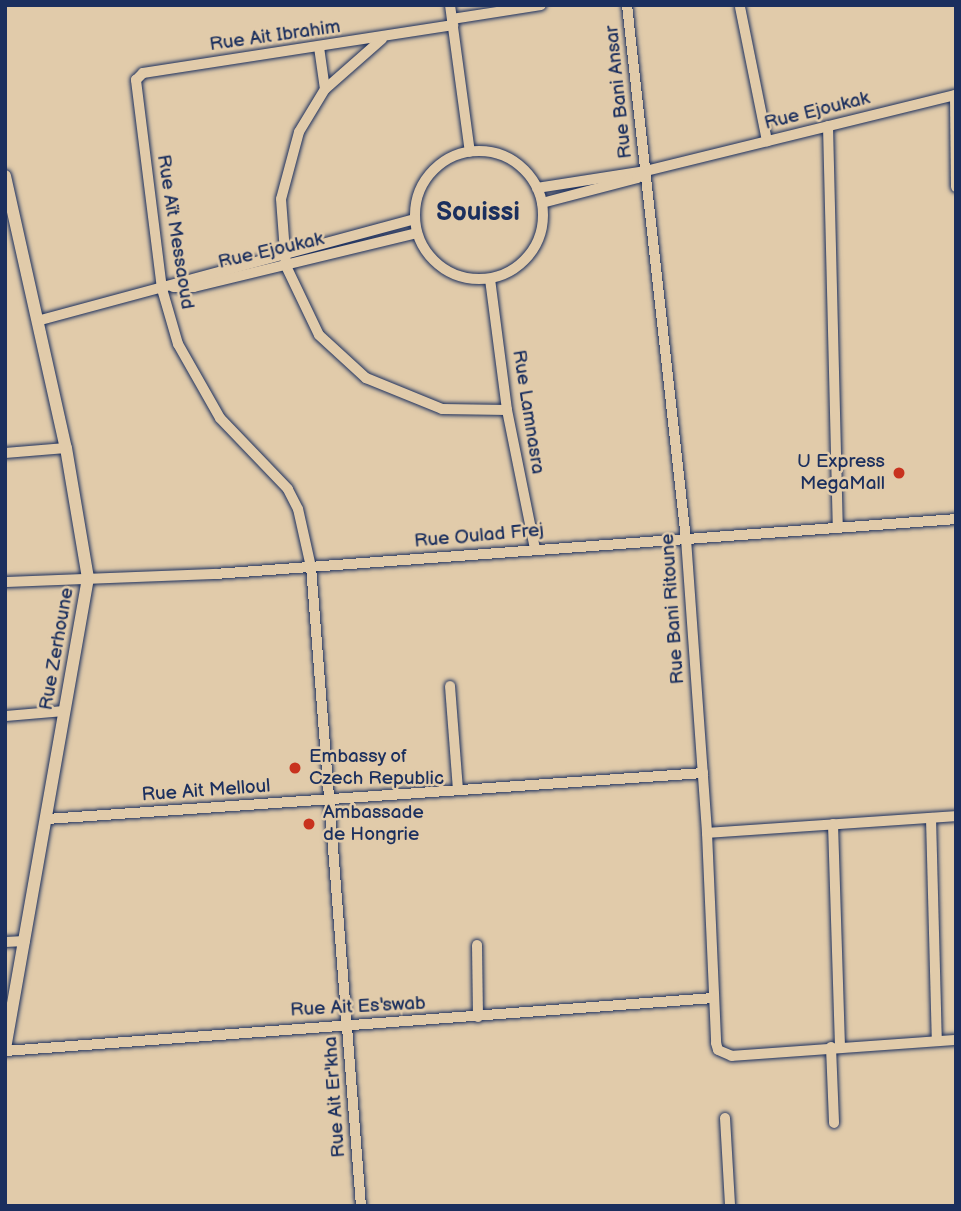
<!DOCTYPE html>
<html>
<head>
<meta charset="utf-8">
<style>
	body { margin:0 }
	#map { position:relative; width:961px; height:1211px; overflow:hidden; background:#e1cbaa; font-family:"Balsamiq Sans",sans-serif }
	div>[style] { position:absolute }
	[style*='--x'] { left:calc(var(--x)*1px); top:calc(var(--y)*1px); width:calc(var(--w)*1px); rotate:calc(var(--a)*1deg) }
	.roads { filter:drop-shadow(0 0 2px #1b2f5e) drop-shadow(0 0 2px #1b2f5e) }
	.minor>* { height:10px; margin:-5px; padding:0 5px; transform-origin:5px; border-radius:5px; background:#e1cbaa }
	.minor>.ring { margin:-5px; padding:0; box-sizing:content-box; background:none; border:10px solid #e1cbaa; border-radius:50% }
	.tertiary>* { height:12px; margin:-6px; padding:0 6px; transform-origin:6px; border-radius:6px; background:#e1cbaa }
	.dots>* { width:19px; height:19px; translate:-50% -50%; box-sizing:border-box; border:4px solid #e1cbaa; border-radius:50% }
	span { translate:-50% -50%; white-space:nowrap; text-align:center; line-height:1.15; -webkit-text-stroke:5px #e1cbaa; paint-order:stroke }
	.street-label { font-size:19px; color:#1b2f5e }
	.poi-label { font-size:19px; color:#1b2f5e }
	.right { translate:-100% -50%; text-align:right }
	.left { translate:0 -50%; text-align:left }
	.district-label { font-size:26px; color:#1b2f5e; font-weight:700 }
	.frame { position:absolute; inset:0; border:7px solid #1b2f5e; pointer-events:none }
</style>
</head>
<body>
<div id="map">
	<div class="roads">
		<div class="minor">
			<div style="--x:450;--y:5;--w:148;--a:82.3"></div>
			<div style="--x:627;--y:5;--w:537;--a:83.7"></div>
			<div style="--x:686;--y:539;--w:295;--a:85.9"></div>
			<div style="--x:707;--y:833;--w:210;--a:87.5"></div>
			<div style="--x:716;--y:1043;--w:7;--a:74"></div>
			<div style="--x:718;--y:1050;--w:15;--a:23"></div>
			<div style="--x:732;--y:1056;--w:225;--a:-4.1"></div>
			<div style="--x:740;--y:7;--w:137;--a:78.6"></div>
			<div style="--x:452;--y:19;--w:90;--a:-8.9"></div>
			<div style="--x:382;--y:39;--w:76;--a:138.7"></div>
			<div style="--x:325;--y:89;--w:50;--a:121.2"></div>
			<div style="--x:299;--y:132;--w:69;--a:105"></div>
			<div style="--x:281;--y:199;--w:67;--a:85.7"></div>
			<div style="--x:286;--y:266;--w:76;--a:64.4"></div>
			<div style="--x:319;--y:335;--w:64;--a:42.5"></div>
			<div style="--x:366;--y:378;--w:82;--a:22.2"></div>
			<div style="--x:442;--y:409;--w:65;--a:0.9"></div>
			<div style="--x:319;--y:47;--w:42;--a:81.9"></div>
			<div style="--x:955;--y:95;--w:92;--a:89.4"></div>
			<div style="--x:828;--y:126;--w:402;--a:88.6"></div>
			<div class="ring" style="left:415px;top:151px;width:118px;height:118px"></div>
			<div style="--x:537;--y:188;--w:110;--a:-8.9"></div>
			<div style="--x:646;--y:171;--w:319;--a:-13.8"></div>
			<div style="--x:542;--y:203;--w:98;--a:-14.7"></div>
			<div style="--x:637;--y:178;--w:11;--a:-38"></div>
			<div style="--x:490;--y:279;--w:132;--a:82.6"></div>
			<div style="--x:507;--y:410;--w:142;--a:78.6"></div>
			<div style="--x:173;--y:287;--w:21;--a:0"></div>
			<div style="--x:194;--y:287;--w:229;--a:-13.6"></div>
			<div style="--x:37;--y:321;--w:391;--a:-15.1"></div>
			<div style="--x:5;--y:453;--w:61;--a:-4.7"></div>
			<div style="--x:5;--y:582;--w:210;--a:-2.2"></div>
			<div style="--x:215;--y:574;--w:743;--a:-4.24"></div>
			<div style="--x:450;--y:686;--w:104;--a:85.6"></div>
			<div style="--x:5;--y:716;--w:60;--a:-4.8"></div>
			<div style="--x:931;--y:818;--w:223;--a:88.5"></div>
			<div style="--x:47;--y:819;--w:658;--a:-4.01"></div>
			<div style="--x:833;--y:824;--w:222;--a:88.2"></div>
			<div style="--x:707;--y:833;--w:250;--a:-3.9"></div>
			<div style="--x:5;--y:942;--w:20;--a:-3"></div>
			<div style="--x:477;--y:945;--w:72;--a:89.2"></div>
			<div style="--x:831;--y:1047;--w:76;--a:87.7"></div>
			<div style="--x:5;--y:1051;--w:710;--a:-4.28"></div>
			<div style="--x:725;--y:1118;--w:88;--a:86.7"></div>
			<div style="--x:361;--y:1206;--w:641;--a:-94.47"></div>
			<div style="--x:311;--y:567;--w:59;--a:-102.6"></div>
			<div style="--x:298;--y:509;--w:22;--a:-117"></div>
			<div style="--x:288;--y:489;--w:98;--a:-133.8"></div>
			<div style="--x:220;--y:418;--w:85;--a:-119.6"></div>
			<div style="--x:178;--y:344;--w:57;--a:-106.2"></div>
			<div style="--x:162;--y:289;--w:211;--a:-97.1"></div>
			<div style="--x:136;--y:80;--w:10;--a:-45"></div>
			<div style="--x:143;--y:73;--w:314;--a:-8.8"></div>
		</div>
		<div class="tertiary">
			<div style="--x:5;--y:176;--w:279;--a:77.4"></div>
			<div style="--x:66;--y:448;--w:132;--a:80.4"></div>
			<div style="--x:88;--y:578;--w:477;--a:100"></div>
		</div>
	</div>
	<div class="dots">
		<div style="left:899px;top:473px;background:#c8321e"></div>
		<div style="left:295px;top:768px;background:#c8321e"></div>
		<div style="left:309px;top:824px;background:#c8321e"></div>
	</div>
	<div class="street-label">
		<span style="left:275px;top:36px;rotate:-8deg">Rue Ait Ibrahim</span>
		<span style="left:619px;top:92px;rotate:-96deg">Rue Bani Ansar</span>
		<span style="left:817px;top:111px;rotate:-14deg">Rue Ejoukak</span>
		<span style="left:175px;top:232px;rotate:81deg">Rue Aït Messaoud</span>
		<span style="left:271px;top:251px;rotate:-13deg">Rue Ejoukak</span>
		<span style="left:528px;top:412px;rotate:81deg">Rue Lamnasra</span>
		<span style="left:479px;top:536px;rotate:-5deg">Rue Oulad Frej</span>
		<span style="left:673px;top:609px;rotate:-94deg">Rue Bani Ritoune</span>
		<span style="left:57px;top:649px;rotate:-80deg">Rue Zerhoune</span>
		<span style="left:206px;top:791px;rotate:-4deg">Rue Ait Melloul</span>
		<span style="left:358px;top:1007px;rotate:-3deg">Rue Ait Es'swab</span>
		<span style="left:335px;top:1097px;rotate:-94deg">Rue Ait Er'kha</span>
	</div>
	<div class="poi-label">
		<span class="right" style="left:885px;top:473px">U Express<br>MegaMall</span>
		<span class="left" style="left:309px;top:768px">Embassy of<br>Czech Republic</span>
		<span class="left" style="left:323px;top:824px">Ambassade<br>de Hongrie</span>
	</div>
	<div class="district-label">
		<span style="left:478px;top:213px">Souissi</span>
	</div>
	<div class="frame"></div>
</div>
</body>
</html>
